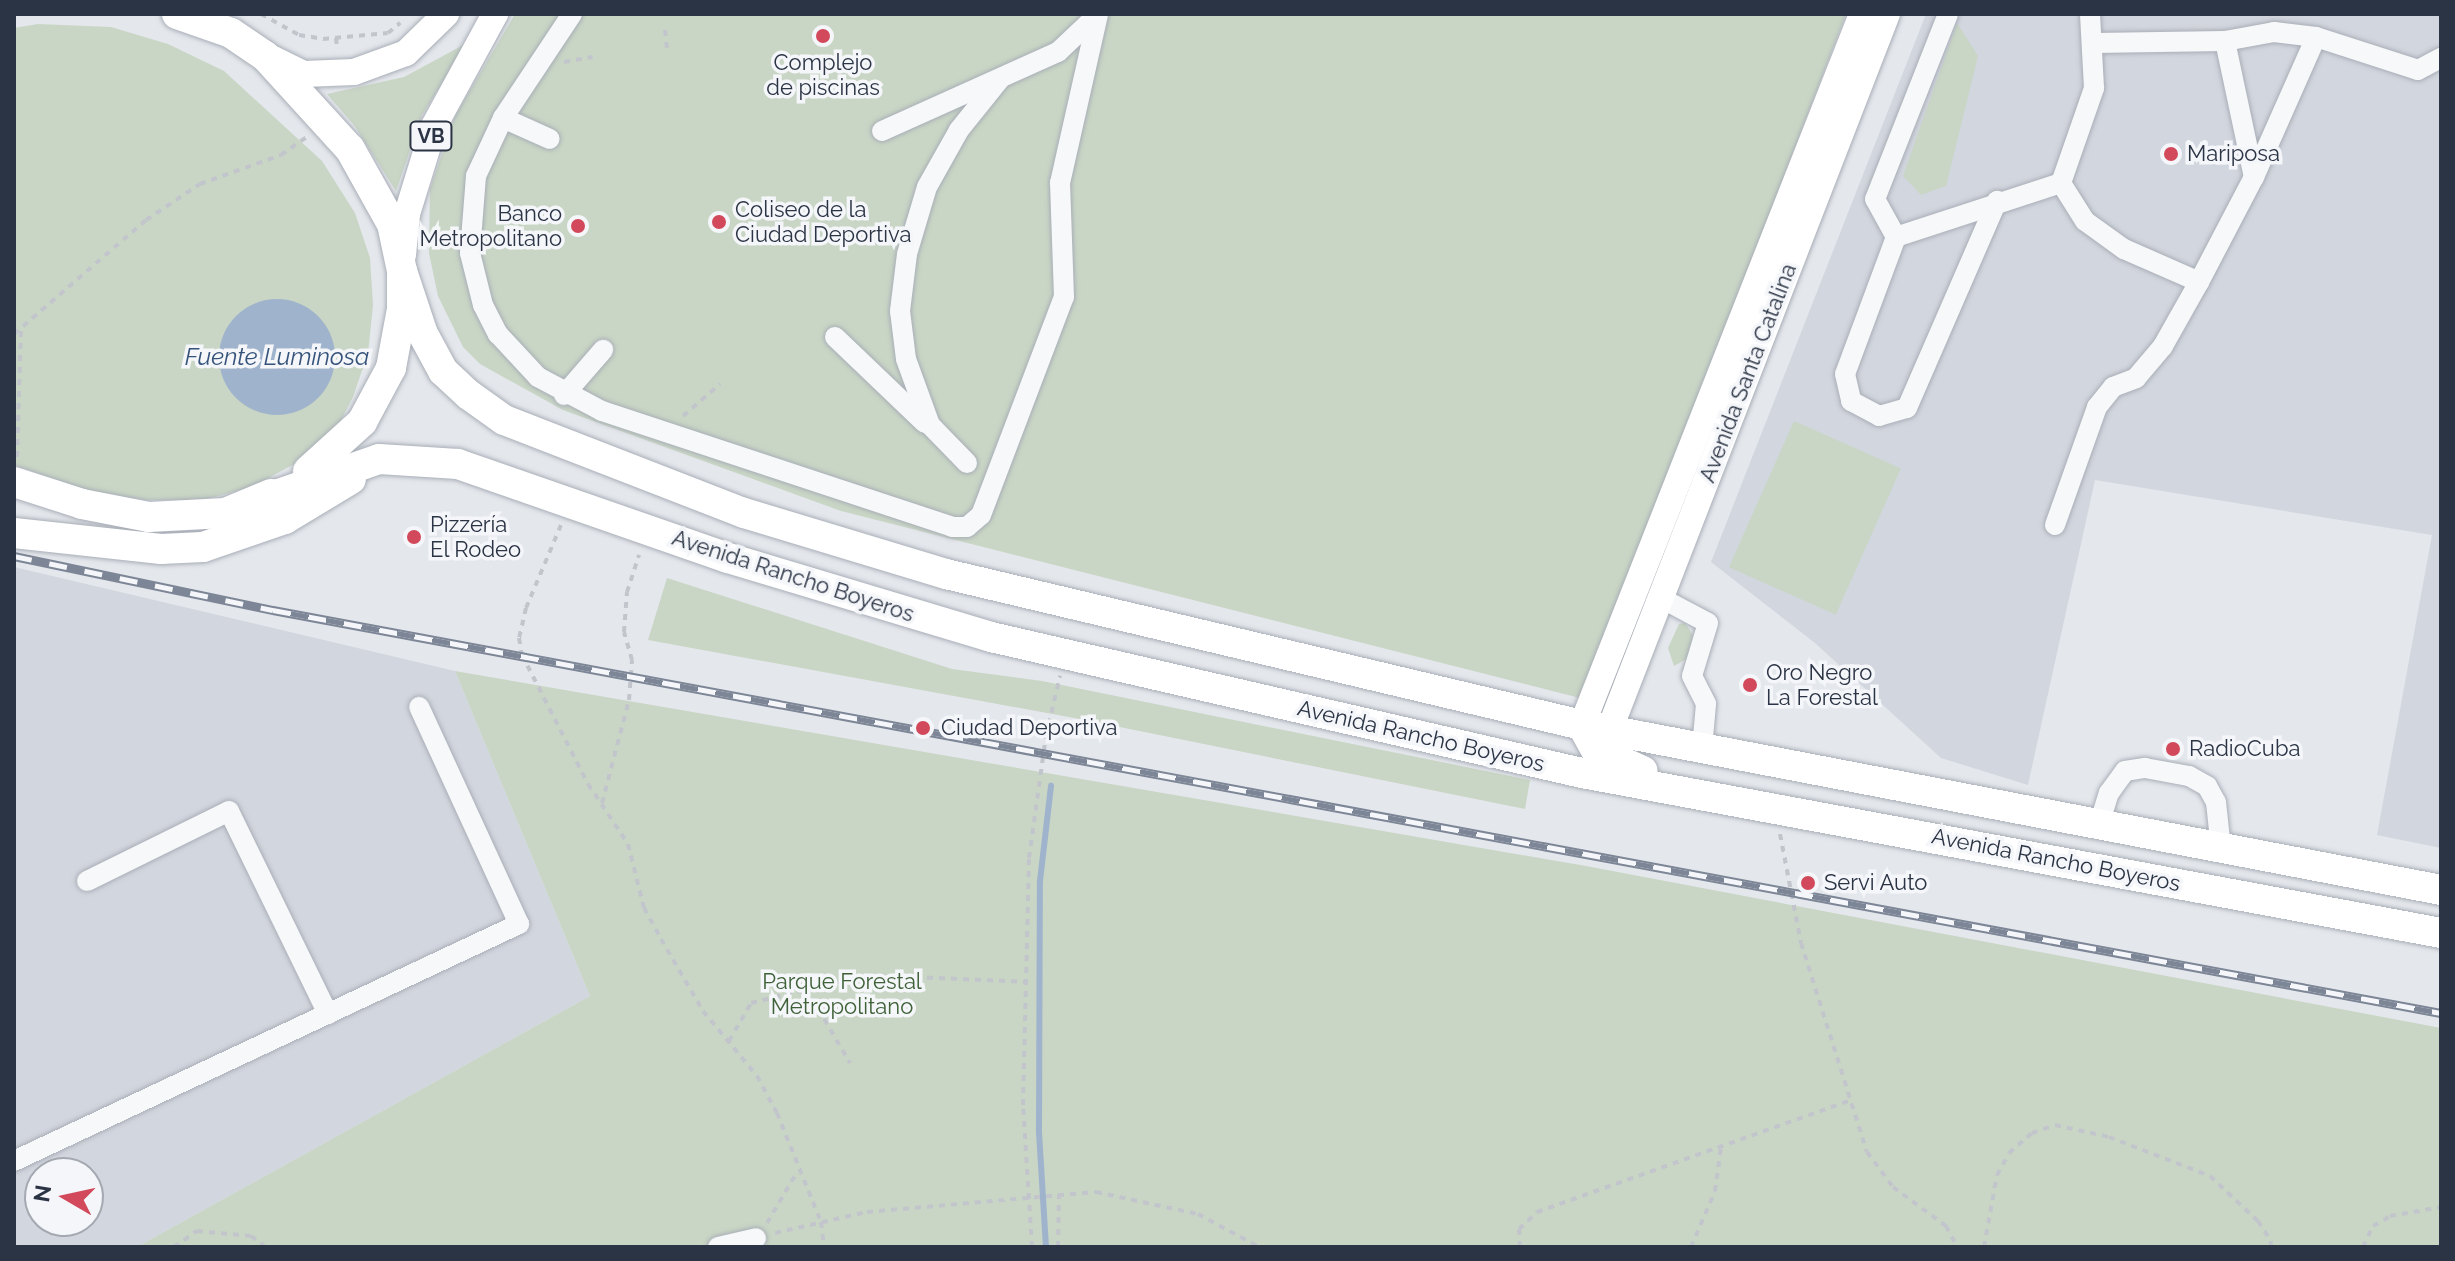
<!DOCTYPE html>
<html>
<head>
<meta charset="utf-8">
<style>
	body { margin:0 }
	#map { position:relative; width:2455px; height:1261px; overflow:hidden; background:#e4e7ec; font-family:Raleway,sans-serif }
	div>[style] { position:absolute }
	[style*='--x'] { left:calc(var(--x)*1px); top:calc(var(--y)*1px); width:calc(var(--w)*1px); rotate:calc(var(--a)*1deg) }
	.built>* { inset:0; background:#d2d6de }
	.green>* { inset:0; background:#c9d6c5; transform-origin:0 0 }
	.water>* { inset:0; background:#9fb4cc }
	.round { border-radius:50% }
	.stream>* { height:6px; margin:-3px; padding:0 3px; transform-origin:3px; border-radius:3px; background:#9fb4cc }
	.path>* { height:4px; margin-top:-2px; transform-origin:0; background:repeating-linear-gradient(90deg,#c2c5cb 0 6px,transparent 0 12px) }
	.roads { filter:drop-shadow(0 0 2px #a9aeb7) drop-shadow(0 0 2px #a9aeb7) }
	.minor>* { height:20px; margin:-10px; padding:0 10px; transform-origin:10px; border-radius:10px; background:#f7f8fa }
	.major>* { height:26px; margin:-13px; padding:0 13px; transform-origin:13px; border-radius:13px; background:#fff }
	.highway>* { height:30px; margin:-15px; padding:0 15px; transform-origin:15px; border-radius:15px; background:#fff }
	.rail>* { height:9px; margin-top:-4.5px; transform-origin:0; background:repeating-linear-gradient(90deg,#f4f6f9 0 18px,#7d8696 0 36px); box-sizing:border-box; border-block:2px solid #7d8696 }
	.dots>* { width:22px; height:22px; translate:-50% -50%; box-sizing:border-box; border:4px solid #f4f6f9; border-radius:50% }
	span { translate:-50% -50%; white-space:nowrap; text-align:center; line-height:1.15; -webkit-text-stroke:7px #f4f6f9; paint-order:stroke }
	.shield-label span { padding:2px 6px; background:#f4f6f9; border:2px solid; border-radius:6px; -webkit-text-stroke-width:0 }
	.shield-label { font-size:20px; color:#2b3445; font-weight:700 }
	.poi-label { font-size:22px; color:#2b3445 }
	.left { translate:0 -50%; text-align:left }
	.right { translate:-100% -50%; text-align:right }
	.street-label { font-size:22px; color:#2b3445 }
	.park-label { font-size:22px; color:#3f6138 }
	.water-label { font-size:24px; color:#34527a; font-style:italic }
	.frame { position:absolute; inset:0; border:16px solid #2b3445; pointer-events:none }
	.north { position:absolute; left:24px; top:1157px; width:80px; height:80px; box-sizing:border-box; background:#f4f6f9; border:2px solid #a4a8b1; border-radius:50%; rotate:279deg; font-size:22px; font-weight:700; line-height:32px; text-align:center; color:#2b3445 }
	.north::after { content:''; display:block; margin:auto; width:28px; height:36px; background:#d1495b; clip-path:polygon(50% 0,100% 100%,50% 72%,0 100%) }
</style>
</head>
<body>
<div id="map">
	<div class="built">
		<div style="clip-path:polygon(1926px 14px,2441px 14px,2441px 848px,2377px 835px,2432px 535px,2095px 480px,2028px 785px,1941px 758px,1815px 643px,1711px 562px)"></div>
		<div style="clip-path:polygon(evenodd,14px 567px,455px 671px,590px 996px,137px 1247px,14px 1247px,14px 567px,40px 1173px,88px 1173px,88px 1221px,40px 1221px,40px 1173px)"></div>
	</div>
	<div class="green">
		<div style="clip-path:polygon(515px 14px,1846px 14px,1584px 699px,841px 511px,563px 410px,480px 364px,463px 347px,438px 296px,429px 253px,430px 189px,455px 116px)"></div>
		<div style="clip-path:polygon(1957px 23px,1978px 56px,1946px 186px,1921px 195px,1903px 176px)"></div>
		<div style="clip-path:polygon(38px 24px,111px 27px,168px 44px,224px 71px,322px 161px,355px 213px,370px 258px,373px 305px,368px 353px,353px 397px,339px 424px,303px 459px,252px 487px,203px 500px,145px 500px,89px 491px,14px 465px,14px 28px)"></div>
		<div style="clip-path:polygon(467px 43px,422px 115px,396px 191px,354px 125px,327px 94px,404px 77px)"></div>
		<div style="left:1794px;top:421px;width:117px;height:160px;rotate:24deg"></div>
		<div style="clip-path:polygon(667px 578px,952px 669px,1042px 681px,1530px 780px,1525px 809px,1085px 720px,648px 640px)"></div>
		<div style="clip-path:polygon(1685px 623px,1693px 635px,1688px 658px,1674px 666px,1668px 648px,1679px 624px)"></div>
		<div style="clip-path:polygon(455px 671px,1586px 866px,2441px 1028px,2441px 1247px,137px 1247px,590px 996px)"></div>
	</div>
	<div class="water">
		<div class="round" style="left:219px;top:299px;width:116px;height:116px"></div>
	</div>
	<div class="stream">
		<div style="--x:1046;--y:1247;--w:116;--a:-93.5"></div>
		<div style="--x:1039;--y:1131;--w:250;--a:-89.8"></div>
		<div style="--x:1040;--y:881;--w:96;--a:-83.4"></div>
	</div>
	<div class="path">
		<div style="--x:261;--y:14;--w:43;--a:28.9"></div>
		<div style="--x:299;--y:35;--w:24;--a:9"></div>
		<div style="--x:323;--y:39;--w:65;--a:-5.3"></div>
		<div style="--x:388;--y:33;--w:16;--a:-40"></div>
		<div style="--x:665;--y:30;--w:18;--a:84"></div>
		<div style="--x:336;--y:38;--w:10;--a:84"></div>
		<div style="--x:564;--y:62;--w:29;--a:-10"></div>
		<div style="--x:14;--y:334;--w:174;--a:-40.8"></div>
		<div style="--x:146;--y:220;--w:65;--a:-33.7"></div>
		<div style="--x:200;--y:184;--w:86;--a:-19.7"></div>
		<div style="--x:281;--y:155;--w:32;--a:-35"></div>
		<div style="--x:683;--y:416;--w:49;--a:-40.9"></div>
		<div style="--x:17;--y:457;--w:130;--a:-88.2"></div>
		<div style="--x:561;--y:525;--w:90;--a:112.9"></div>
		<div style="--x:526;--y:608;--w:31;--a:103"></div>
		<div style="--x:519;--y:638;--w:17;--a:80"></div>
		<div style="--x:522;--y:655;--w:145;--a:62.9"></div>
		<div style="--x:588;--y:784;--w:72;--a:56.3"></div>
		<div style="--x:628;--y:844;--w:66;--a:76"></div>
		<div style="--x:644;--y:908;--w:35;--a:61"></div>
		<div style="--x:661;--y:939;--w:83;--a:59.7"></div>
		<div style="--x:703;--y:1011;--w:85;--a:50.3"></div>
		<div style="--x:757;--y:1076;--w:42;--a:61.6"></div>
		<div style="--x:777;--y:1113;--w:118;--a:68"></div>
		<div style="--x:821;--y:1222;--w:25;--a:83"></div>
		<div style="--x:602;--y:803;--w:106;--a:-75.3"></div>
		<div style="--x:629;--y:700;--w:40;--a:-85.7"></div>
		<div style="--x:632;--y:660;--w:29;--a:-106"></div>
		<div style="--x:624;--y:632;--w:40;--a:-85.7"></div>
		<div style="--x:627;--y:592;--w:39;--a:-72"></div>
		<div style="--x:1780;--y:834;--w:111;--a:79.1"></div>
		<div style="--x:1801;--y:943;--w:219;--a:72.5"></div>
		<div style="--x:1867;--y:1152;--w:44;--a:53.4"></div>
		<div style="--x:1893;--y:1187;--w:66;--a:36.3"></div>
		<div style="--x:1946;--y:1226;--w:24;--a:62"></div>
		<div style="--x:806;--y:988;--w:87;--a:59.6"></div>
		<div style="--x:729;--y:1041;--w:44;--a:-59.9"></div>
		<div style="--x:751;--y:1003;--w:119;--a:-13.6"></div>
		<div style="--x:867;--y:975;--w:159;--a:2.5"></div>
		<div style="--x:767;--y:1223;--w:59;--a:-59.5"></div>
		<div style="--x:775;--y:1233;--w:94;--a:-12.9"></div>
		<div style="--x:867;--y:1212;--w:230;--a:-5"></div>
		<div style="--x:1096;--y:1192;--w:104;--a:12.2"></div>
		<div style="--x:1198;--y:1214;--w:69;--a:28.4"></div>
		<div style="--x:174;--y:1247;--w:28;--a:-35"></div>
		<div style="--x:197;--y:1231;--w:54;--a:5.3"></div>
		<div style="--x:251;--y:1236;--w:18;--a:38"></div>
		<div style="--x:1032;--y:1247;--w:142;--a:-93.6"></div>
		<div style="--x:1023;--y:1105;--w:247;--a:-88.6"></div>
		<div style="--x:1029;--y:858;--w:123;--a:-82.1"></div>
		<div style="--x:1046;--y:736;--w:62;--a:-76.9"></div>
		<div style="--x:1058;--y:1247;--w:53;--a:-88.9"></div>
		<div style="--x:1520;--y:1247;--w:18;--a:-93"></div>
		<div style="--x:1519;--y:1229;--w:25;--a:-43"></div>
		<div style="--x:1537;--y:1212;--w:334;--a:-19.6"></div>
		<div style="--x:1691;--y:1247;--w:61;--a:-66.8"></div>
		<div style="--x:1715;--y:1191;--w:44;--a:-82.2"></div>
		<div style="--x:1984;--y:1247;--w:73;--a:-79.8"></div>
		<div style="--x:1997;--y:1175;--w:25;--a:-61"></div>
		<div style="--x:2009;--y:1153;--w:30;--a:-41"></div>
		<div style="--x:2032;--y:1133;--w:24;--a:-19"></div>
		<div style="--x:2055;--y:1125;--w:55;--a:12.5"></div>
		<div style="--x:2109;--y:1137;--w:108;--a:21.1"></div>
		<div style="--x:2210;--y:1176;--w:66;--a:43.2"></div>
		<div style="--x:2258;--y:1221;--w:24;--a:57"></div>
		<div style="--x:2271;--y:1241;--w:6;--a:99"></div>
		<div style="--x:2363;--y:1247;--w:23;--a:-65"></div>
		<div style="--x:2373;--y:1226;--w:20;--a:-30"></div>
		<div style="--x:2390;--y:1216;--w:52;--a:-10"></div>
	</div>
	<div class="roads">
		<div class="minor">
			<div style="--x:572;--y:14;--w:125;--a:123.6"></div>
			<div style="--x:503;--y:118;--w:64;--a:115"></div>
			<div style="--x:476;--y:176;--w:77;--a:94.5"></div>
			<div style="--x:470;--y:253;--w:54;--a:76"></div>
			<div style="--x:483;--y:305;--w:33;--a:63"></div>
			<div style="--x:498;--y:334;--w:59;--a:47.1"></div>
			<div style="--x:538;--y:377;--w:72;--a:28"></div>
			<div style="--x:602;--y:411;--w:369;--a:18.3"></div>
			<div style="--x:952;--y:527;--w:15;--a:0"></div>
			<div style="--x:967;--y:527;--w:18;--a:-41"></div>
			<div style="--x:981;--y:515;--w:233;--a:-69.2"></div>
			<div style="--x:1064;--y:297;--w:114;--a:-92"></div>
			<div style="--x:1060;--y:183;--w:173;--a:-77.3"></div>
			<div style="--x:1948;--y:14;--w:199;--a:111.5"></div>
			<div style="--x:1875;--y:199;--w:43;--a:61.1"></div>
			<div style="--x:1896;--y:237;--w:174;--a:-18.1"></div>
			<div style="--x:2061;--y:183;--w:101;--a:-70.8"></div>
			<div style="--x:2094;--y:88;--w:74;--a:-93.1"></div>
			<div style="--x:2225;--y:41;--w:139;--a:78"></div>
			<div style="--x:2094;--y:43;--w:131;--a:-0.9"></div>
			<div style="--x:2225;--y:41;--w:50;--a:-10.4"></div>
			<div style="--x:2274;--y:32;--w:42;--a:6.8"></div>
			<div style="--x:2316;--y:37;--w:107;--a:17.9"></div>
			<div style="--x:2418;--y:70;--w:26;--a:-28"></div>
			<div style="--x:503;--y:118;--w:51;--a:24.1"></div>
			<div style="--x:882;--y:131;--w:193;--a:-24.2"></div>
			<div style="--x:1058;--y:52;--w:51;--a:-43.4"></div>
			<div style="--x:2061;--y:183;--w:45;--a:57.7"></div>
			<div style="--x:2085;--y:221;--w:48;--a:35.7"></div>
			<div style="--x:2124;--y:249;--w:82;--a:23.7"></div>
			<div style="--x:2199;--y:282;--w:119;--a:-62.4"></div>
			<div style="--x:2254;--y:177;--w:153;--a:-66.1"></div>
			<div style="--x:1896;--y:237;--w:146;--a:110.4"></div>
			<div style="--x:1845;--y:374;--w:28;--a:77"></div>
			<div style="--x:1851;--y:401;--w:32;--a:28"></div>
			<div style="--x:1879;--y:416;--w:29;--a:-16"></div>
			<div style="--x:1907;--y:408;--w:226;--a:-66.5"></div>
			<div style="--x:835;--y:337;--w:124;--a:43.7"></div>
			<div style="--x:564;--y:395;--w:60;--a:-49.1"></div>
			<div style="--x:967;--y:463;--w:53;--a:-134.2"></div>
			<div style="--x:930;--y:425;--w:70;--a:-110"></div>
			<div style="--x:906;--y:359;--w:48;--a:-97.1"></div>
			<div style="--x:900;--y:311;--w:57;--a:-83"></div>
			<div style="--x:907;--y:254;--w:70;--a:-73.4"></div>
			<div style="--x:927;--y:187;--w:65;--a:-60.7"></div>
			<div style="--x:959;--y:130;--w:65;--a:-51.2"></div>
			<div style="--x:2055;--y:525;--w:125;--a:-70.4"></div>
			<div style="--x:2097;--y:407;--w:26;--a:-51"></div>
			<div style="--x:2113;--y:387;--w:25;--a:-21"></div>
			<div style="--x:2136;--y:378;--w:42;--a:-49.8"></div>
			<div style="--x:2163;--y:346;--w:73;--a:-60.6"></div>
			<div style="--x:1661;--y:598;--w:53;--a:28"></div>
			<div style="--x:1708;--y:623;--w:55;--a:106.8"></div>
			<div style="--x:1692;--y:676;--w:31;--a:63"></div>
			<div style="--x:1706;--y:704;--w:45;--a:95.1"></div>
			<div style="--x:2099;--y:825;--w:34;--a:-73"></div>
			<div style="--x:2109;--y:793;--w:27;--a:-54"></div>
			<div style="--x:2125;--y:771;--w:20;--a:-9"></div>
			<div style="--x:2145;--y:768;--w:45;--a:10.3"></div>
			<div style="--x:2189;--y:776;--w:21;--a:29"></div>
			<div style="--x:2207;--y:786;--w:18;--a:61"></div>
			<div style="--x:2216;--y:802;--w:47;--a:83.9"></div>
			<div style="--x:87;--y:881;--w:158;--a:-26.2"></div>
			<div style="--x:229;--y:811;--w:226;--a:64"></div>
			<div style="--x:14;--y:1161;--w:558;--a:-25.14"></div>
			<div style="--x:519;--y:924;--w:239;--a:-114.7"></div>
			<div style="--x:718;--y:1247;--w:39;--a:-13"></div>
		</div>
		<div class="major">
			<div style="--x:269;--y:57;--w:39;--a:26"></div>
			<div style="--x:304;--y:74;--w:50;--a:-2.3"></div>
			<div style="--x:354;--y:72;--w:55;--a:-20.1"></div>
			<div style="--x:406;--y:53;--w:56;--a:-44.3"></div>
			<div style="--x:403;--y:255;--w:41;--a:-84.4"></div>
			<div style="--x:407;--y:214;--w:92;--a:-72.9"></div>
			<div style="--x:434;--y:126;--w:128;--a:-61.4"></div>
			<div style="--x:1582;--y:725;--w:764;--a:-68.5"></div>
			<div style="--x:1609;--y:731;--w:769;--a:-68.81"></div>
		</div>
		<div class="highway">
			<div style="--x:177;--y:14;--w:57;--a:19.4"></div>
			<div style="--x:231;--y:33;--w:41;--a:34.1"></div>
			<div style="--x:265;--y:56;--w:126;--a:47.6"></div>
			<div style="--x:350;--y:149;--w:86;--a:60.8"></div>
			<div style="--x:392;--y:224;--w:48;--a:78"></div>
			<div style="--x:402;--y:271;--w:38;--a:90"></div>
			<div style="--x:402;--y:309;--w:60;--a:100.6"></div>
			<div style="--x:391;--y:368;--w:61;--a:118.2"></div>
			<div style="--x:362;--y:422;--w:73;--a:137.8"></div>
			<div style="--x:402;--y:271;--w:66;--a:71.6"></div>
			<div style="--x:423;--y:334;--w:42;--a:61.6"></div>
			<div style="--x:443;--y:371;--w:35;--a:43"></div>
			<div style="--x:469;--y:395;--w:43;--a:35.5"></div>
			<div style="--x:504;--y:420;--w:257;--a:21.2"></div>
			<div style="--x:744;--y:513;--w:211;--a:16.8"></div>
			<div style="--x:946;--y:574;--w:654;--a:13.36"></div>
			<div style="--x:1582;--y:725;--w:875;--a:10.87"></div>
			<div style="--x:14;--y:482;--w:71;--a:17.9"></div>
			<div style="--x:82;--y:504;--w:68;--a:11"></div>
			<div style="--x:149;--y:517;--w:76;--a:-3"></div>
			<div style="--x:225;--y:513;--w:50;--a:-22.4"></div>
			<div style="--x:256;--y:502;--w:130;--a:-19.3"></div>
			<div style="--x:379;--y:459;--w:79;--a:3.6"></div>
			<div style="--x:458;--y:464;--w:286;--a:19.2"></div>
			<div style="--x:728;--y:558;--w:275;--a:16.7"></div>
			<div style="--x:991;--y:637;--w:606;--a:12.96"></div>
			<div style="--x:1582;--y:773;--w:874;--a:10.55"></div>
			<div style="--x:14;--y:533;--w:148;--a:6.2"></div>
			<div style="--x:161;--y:549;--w:42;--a:-2.7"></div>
			<div style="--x:203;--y:547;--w:87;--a:-18.9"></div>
			<div style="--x:285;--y:519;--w:77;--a:-31.2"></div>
			<div style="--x:1582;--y:725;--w:29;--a:61"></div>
			<div style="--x:1596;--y:750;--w:51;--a:24.1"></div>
		</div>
	</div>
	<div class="rail">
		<div style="--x:14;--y:556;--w:265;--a:11.8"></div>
		<div style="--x:273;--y:610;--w:2205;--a:10.53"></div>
	</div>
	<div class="dots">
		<div style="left:823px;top:36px;background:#d1495b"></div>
		<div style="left:2171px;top:154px;background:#d1495b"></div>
		<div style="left:719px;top:222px;background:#d1495b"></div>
		<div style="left:578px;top:226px;background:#d1495b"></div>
		<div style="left:414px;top:537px;background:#d1495b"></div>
		<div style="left:1750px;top:685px;background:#d1495b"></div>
		<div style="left:923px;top:728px;background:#d1495b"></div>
		<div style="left:2173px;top:749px;background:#d1495b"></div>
		<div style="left:1808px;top:883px;background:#d1495b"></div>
	</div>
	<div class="shield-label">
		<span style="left:431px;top:136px">VB</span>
	</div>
	<div class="poi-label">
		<span style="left:823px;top:75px">Complejo<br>de piscinas</span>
		<span class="left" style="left:2187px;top:154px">Mariposa</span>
		<span class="left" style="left:735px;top:222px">Coliseo de la<br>Ciudad Deportiva</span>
		<span class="right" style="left:562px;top:226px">Banco<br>Metropolitano</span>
		<span class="left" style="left:430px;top:537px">Pizzería<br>El Rodeo</span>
		<span class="left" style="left:1766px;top:685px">Oro Negro<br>La Forestal</span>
		<span class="left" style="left:941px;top:728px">Ciudad Deportiva</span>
		<span class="left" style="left:2189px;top:749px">RadioCuba</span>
		<span class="left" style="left:1824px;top:883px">Servi Auto</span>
	</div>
	<div class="street-label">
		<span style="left:1748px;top:373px;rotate:-69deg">Avenida Santa Catalina</span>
		<span style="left:793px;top:576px;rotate:18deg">Avenida Rancho Boyeros</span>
		<span style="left:1421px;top:736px;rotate:13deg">Avenida Rancho Boyeros</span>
		<span style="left:2056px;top:860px;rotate:11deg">Avenida Rancho Boyeros</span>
	</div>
	<div class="park-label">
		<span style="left:842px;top:994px">Parque Forestal<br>Metropolitano</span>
	</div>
	<div class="water-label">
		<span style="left:277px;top:357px">Fuente Luminosa</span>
	</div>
	<div class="frame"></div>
	<div class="north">N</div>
</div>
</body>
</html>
